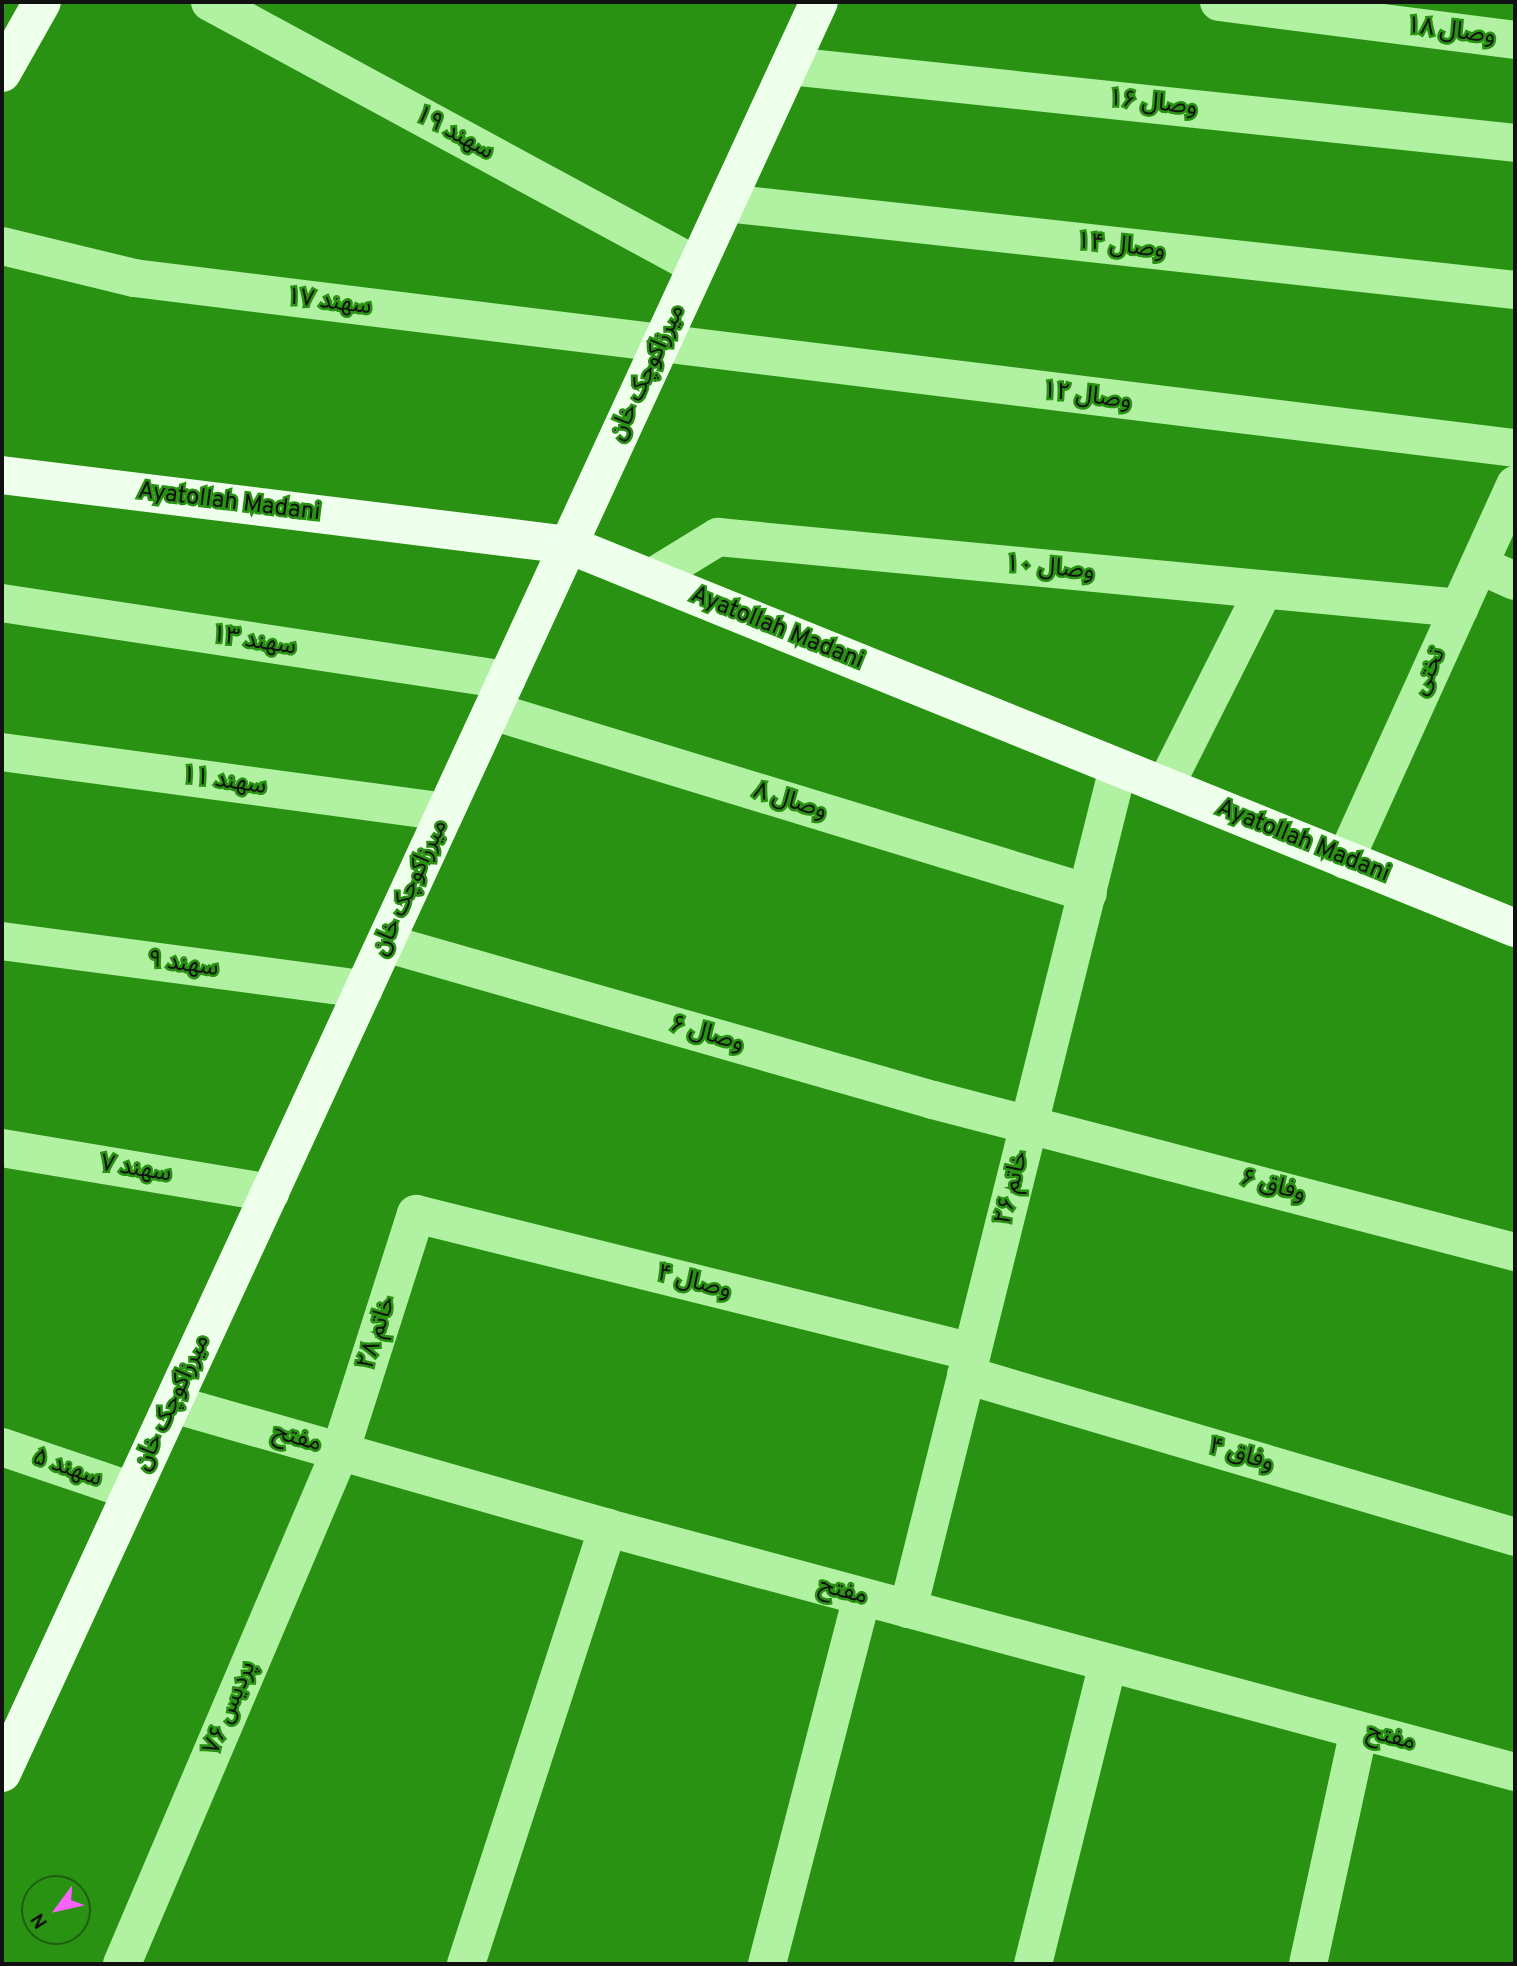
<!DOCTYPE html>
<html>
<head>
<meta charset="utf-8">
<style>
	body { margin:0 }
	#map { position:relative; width:1517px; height:1966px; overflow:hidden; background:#299213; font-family:Overpass,"Noto Sans Arabic",sans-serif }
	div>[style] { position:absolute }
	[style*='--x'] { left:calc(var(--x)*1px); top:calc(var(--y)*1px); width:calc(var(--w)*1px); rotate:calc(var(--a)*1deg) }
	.minor>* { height:38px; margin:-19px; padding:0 19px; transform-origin:19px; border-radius:19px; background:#b0f2a1 }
	.major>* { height:38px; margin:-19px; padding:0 19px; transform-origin:19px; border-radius:19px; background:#eeffec }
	span { translate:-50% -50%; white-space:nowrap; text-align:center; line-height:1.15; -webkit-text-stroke:5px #299213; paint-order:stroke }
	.street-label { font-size:24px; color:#111 }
	.frame { position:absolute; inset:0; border:4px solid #111; pointer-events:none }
	.north { position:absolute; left:21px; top:1875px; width:70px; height:70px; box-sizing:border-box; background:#299213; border:2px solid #1f5e12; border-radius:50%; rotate:237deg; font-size:19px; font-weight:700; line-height:28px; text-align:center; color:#111 }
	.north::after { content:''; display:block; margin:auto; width:24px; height:32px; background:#fb62ff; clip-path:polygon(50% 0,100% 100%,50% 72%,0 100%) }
</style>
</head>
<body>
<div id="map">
	<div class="minor">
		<div style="--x:210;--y:2;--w:554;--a:28.46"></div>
		<div style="--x:1219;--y:2;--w:298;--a:7.3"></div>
		<div style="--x:790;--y:66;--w:729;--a:6.06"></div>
		<div style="--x:726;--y:203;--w:794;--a:6.29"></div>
		<div style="--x:2;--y:246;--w:136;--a:13.6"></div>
		<div style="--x:134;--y:278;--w:1391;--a:7.02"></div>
		<div style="--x:1479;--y:565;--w:39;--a:24"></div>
		<div style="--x:651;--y:578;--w:79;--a:-31.5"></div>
		<div style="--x:718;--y:537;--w:745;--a:5.47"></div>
		<div style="--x:2;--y:603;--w:510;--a:8.69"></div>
		<div style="--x:492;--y:711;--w:623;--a:16.98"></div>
		<div style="--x:2;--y:752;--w:447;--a:7.7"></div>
		<div style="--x:1165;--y:786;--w:220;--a:-63.3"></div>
		<div style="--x:1345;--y:860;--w:412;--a:-65.6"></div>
		<div style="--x:2;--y:941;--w:365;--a:7.6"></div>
		<div style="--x:385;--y:943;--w:570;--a:15.99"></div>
		<div style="--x:933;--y:1100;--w:602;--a:14.64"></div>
		<div style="--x:2;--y:1148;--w:272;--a:9.5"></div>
		<div style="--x:966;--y:1375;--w:572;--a:16.44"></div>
		<div style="--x:173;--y:1404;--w:452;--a:15.9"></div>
		<div style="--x:608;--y:1528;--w:939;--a:15.06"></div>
		<div style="--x:2;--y:1447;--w:137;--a:18.7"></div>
		<div style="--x:908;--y:1609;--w:867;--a:-75.98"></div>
		<div style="--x:122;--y:1964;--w:556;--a:-66.94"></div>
		<div style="--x:340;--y:1452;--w:250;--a:-72.3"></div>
		<div style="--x:416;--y:1214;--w:573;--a:13.94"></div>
		<div style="--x:466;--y:1964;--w:459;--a:-72"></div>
		<div style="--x:767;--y:1964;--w:379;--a:-75.5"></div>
		<div style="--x:1033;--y:1964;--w:310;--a:-76"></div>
		<div style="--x:1308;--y:1964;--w:239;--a:-77.7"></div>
	</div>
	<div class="major">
		<div style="--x:2;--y:73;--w:81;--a:-60.6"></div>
		<div style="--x:2;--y:475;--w:571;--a:7.04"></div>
		<div style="--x:569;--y:545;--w:1021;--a:22.04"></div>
		<div style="--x:2;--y:1773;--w:1950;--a:-65.24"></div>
	</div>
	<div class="street-label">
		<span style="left:1451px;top:32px;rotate:7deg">وصال ۱۸</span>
		<span style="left:1153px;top:104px;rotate:6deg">وصال ۱۶</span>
		<span style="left:454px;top:134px;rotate:29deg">سهند ۱۹</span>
		<span style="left:1121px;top:247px;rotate:6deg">وصال ۱۴</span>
		<span style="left:329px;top:303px;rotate:7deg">سهند ۱۷</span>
		<span style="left:648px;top:373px;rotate:-65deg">میرزاکوچک خان</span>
		<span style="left:1087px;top:397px;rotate:7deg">وصال ۱۲</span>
		<span style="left:229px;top:503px;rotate:7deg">Ayatollah Madani</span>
		<span style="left:1050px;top:569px;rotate:5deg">وصال ۱۰</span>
		<span style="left:777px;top:629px;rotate:22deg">Ayatollah Madani</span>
		<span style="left:254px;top:642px;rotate:9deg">سهند ۱۳</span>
		<span style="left:1430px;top:672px;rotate:-66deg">تختی</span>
		<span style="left:224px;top:782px;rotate:8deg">سهند ۱۱</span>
		<span style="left:790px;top:802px;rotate:17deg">وصال ۸</span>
		<span style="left:1303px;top:842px;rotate:22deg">Ayatollah Madani</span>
		<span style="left:411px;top:888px;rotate:-65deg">میرزاکوچک خان</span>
		<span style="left:183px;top:965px;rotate:8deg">سهند ۹</span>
		<span style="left:707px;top:1035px;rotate:16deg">وصال ۶</span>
		<span style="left:136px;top:1170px;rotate:9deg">سهند ۷</span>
		<span style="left:1273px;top:1187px;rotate:15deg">وفاق ۶</span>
		<span style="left:1013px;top:1188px;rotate:-76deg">خاتم ۲۶</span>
		<span style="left:694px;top:1283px;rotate:14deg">وصال ۴</span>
		<span style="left:378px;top:1333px;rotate:-72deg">خاتم ۲۸</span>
		<span style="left:173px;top:1403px;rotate:-65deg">میرزاکوچک خان</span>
		<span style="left:297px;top:1439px;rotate:16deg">مفتح</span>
		<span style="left:1241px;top:1456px;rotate:16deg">وفاق ۴</span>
		<span style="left:67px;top:1469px;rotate:19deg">سهند ۵</span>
		<span style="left:843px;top:1592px;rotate:15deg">مفتح</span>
		<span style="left:231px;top:1708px;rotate:-67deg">پردیس ۷۶</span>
		<span style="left:1391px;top:1738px;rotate:15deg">مفتح</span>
	</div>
	<div class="frame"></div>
	<div class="north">N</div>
</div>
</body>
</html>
